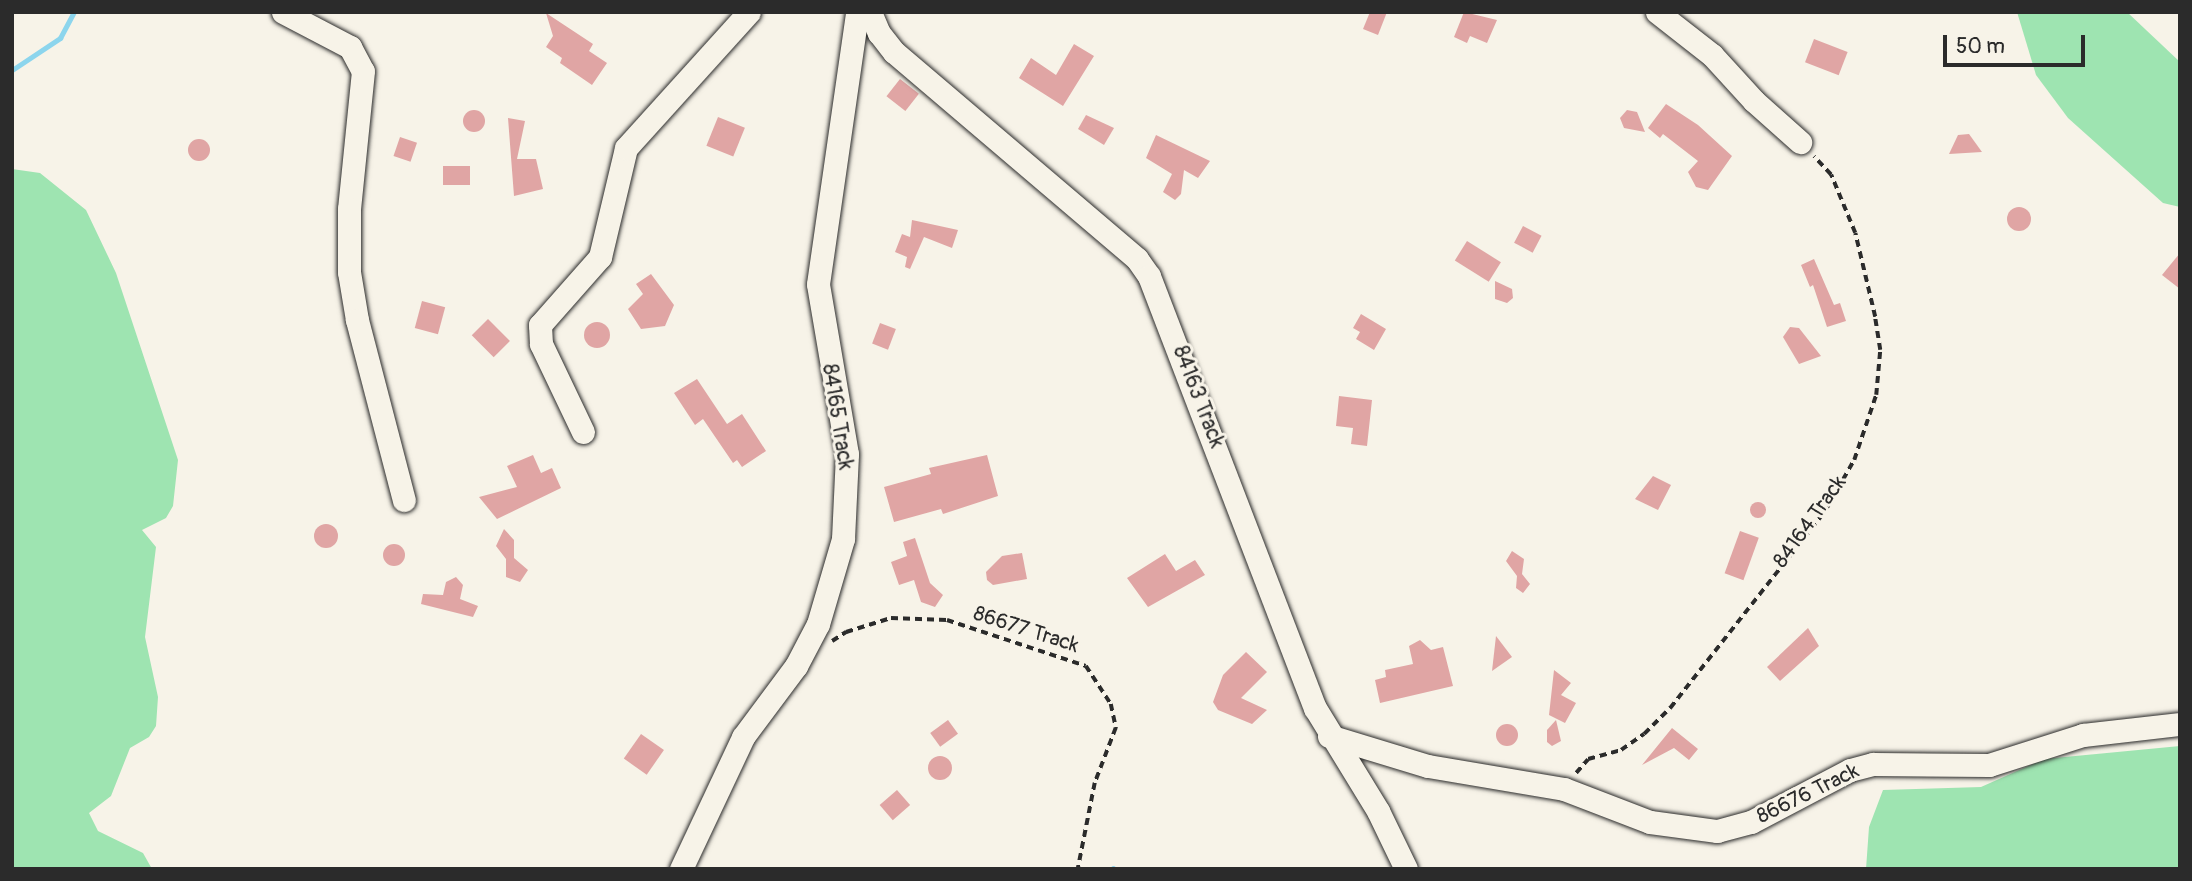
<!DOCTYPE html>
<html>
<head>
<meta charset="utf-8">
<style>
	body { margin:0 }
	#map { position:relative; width:2192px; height:881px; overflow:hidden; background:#f7f3e8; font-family:Pangolin,sans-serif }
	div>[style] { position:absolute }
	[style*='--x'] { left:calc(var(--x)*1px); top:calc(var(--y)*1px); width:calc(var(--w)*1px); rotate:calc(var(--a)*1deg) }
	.green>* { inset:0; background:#9ee4b1 }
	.stream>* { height:5px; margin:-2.5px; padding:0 2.5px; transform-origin:2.5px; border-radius:2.5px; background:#8cd5ed }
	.building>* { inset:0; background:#e0a5a4; transform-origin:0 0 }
	.round { border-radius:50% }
	.path>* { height:3.5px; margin-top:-1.75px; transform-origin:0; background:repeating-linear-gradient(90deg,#2b2b2b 0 7px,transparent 0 12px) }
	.roads { filter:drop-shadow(0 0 2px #2b2b2b) drop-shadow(0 0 2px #2b2b2b) }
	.minor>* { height:23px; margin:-11.5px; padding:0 11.5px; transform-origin:11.5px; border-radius:11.5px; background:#f7f3e8 }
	span { translate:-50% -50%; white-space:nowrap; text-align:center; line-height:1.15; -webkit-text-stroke:6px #f7f3e8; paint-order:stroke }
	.street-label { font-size:21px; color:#2b2b2b }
	.frame { position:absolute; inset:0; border:14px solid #2b2b2b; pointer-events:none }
	.scale { position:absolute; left:1943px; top:35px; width:142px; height:32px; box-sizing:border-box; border:4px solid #2b2b2b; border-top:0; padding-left:9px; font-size:21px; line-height:24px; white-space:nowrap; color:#2b2b2b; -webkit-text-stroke:5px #f7f3e8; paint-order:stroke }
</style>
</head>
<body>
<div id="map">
	<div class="green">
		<div style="clip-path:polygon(2017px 12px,2127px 12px,2180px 62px,2180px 207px,2163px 203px,2068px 118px,2036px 75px)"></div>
		<div style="clip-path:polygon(12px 169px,40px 173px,86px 210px,116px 273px,178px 460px,173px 506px,166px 518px,142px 530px,156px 547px,145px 637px,158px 697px,156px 726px,149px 737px,130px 748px,111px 796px,89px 813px,98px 831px,143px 853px,152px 869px,12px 869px)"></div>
		<div style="clip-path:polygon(2180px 746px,2180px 869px,1866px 869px,1869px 827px,1883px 790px,1981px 787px,2044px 759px)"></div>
	</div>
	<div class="stream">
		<div style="--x:12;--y:70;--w:58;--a:-33.7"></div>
		<div style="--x:60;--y:38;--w:30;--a:-62"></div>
		<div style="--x:1113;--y:869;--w:1;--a:-90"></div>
	</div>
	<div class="building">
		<div style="clip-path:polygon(1370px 12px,1387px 12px,1378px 35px,1363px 29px)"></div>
		<div style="clip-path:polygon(1464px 12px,1497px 20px,1487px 43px,1470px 36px,1467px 43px,1454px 37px)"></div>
		<div style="clip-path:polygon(546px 13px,593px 44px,589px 51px,607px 63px,592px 85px,560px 63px,562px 58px,546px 47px,553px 36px)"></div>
		<div style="left:1814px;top:39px;width:36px;height:25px;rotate:21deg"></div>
		<div style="clip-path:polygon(1074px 44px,1094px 56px,1063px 106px,1019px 78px,1031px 58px,1056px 75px)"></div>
		<div style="left:900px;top:79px;width:24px;height:22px;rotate:38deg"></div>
		<div style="clip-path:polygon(1666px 104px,1698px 125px,1732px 156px,1708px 190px,1696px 187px,1688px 172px,1698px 161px,1663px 134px,1660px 138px,1648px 128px)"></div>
		<div class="round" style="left:463px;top:110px;width:22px;height:22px"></div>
		<div style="clip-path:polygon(1627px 110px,1637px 112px,1645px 132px,1624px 128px,1620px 118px)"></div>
		<div style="clip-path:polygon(1086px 115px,1114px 128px,1104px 145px,1078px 129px)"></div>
		<div style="left:718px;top:117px;width:29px;height:31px;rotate:22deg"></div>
		<div style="clip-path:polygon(508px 118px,525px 121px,517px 159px,536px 159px,543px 189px,514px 196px)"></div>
		<div style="clip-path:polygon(1969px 134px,1982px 152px,1949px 154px,1958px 135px)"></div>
		<div style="clip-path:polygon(1156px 135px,1210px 161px,1198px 178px,1184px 170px,1181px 194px,1175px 200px,1163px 192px,1172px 174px,1146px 158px)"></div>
		<div style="left:400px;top:137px;width:18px;height:20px;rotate:19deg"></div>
		<div class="round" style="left:188px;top:139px;width:22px;height:22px"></div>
		<div style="left:443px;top:166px;width:27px;height:19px"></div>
		<div class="round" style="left:2007px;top:207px;width:24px;height:24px"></div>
		<div style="clip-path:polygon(912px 220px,958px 230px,952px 248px,924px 237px,910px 269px,905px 267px,907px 257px,895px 252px,902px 234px,910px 237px)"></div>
		<div style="left:1523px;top:226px;width:21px;height:19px;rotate:28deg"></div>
		<div style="left:1467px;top:241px;width:40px;height:23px;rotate:32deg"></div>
		<div style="clip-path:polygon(2180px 253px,2180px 289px,2162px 275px)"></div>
		<div style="clip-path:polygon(1814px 259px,1834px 305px,1840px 303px,1846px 321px,1827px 327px,1813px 285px,1810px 287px,1801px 265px)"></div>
		<div style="clip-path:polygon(651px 274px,674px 305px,665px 326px,641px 329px,628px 309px,643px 294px,636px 284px)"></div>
		<div style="clip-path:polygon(1495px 281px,1512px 289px,1513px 298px,1507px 303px,1495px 299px)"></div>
		<div style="left:422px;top:301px;width:24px;height:28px;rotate:15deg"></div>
		<div style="clip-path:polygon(1361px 314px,1386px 329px,1374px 350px,1356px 339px,1360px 332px,1353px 328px)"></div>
		<div style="left:488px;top:319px;width:31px;height:23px;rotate:45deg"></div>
		<div class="round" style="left:584px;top:322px;width:26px;height:26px"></div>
		<div style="left:880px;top:323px;width:17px;height:22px;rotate:21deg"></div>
		<div style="clip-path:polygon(1790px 327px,1799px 328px,1821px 356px,1799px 364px,1783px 337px)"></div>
		<div style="clip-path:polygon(697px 379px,727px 424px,742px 414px,766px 451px,742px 467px,737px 460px,733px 463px,703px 419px,695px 425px,674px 393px)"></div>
		<div style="clip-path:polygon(1339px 396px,1372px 400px,1367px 446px,1351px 444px,1353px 428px,1336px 426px)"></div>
		<div style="clip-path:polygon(533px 455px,541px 473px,552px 468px,561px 488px,497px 519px,479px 497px,517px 487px,507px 466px)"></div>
		<div style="clip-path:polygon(987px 455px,998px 496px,943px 514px,941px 509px,894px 522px,884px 487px,931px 474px,929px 468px)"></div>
		<div style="clip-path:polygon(1653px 476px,1671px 485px,1658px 510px,1635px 499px)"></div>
		<div class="round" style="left:1750px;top:502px;width:16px;height:16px"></div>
		<div class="round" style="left:314px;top:524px;width:24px;height:24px"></div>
		<div style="clip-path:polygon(504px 529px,514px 540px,514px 558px,528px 570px,520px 582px,506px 577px,506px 559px,496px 546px)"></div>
		<div style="left:1740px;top:531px;width:20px;height:45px;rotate:20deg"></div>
		<div style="clip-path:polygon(915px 538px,930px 583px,943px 595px,935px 607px,921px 602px,914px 580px,899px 585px,891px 562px,907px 556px,903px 542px)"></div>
		<div class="round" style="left:383px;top:544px;width:22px;height:22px"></div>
		<div style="clip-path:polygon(1512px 551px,1524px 559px,1522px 574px,1530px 584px,1523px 593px,1516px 588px,1517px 576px,1506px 561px)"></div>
		<div style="clip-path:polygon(1022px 553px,1027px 579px,993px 585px,987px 580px,986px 572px,1002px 556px)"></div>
		<div style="clip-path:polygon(1165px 554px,1176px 571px,1195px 560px,1205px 575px,1148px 607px,1127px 578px)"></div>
		<div style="clip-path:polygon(456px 577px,463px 585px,460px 599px,478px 606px,473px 617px,421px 604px,423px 594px,443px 595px,446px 582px)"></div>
		<div style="clip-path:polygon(1808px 628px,1819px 646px,1780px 681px,1767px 667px)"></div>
		<div style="clip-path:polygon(1496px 636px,1512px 657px,1492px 671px)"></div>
		<div style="clip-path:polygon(1420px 640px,1431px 650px,1443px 647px,1453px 686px,1380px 703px,1375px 680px,1386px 677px,1385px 670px,1413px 664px,1409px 646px)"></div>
		<div style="clip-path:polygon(1246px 652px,1267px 672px,1241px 698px,1267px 710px,1252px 724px,1218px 710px,1213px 702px,1223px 675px)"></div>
		<div style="clip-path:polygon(1554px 670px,1571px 683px,1561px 695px,1576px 703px,1565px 723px,1549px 715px)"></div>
		<div style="left:948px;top:720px;width:17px;height:22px;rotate:54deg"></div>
		<div style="clip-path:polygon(1556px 720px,1561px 741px,1552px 746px,1547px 742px,1547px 730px)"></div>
		<div class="round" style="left:1496px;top:724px;width:22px;height:22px"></div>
		<div style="clip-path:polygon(1672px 728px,1698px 749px,1689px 760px,1674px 748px,1642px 765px)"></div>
		<div style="left:641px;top:734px;width:28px;height:30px;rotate:35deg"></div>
		<div class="round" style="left:928px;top:756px;width:24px;height:24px"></div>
		<div style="left:897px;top:790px;width:20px;height:23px;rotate:49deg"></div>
	</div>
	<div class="path">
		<div style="--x:832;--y:641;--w:17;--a:-33"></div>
		<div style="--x:846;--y:632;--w:47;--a:-17.3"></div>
		<div style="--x:891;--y:618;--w:56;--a:2"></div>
		<div style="--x:947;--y:620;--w:146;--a:18.3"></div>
		<div style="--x:1086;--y:666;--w:45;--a:56.7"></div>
		<div style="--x:1111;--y:704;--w:25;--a:78"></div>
		<div style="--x:1116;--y:728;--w:59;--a:110.9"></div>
		<div style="--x:1095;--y:783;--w:88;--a:101.2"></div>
		<div style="--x:1576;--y:773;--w:18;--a:-49"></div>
		<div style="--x:1588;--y:759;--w:34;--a:-15"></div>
		<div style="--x:1621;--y:750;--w:28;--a:-35"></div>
		<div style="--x:1644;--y:734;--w:37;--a:-45"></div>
		<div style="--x:1670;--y:708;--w:251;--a:-51.8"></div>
		<div style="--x:1825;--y:511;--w:59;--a:-60.4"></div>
		<div style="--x:1854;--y:460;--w:69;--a:-71.3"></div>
		<div style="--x:1876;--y:395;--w:45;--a:-84.9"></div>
		<div style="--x:1880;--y:350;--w:33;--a:-99"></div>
		<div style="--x:1875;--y:317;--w:86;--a:-103.4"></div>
		<div style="--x:1855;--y:233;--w:63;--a:-112.5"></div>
		<div style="--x:1831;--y:175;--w:25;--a:-133"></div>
	</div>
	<div class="roads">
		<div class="minor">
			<div style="--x:283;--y:12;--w:76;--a:27.6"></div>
			<div style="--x:350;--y:47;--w:27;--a:62"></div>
			<div style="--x:363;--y:71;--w:139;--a:95.8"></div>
			<div style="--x:349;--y:209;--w:63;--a:90"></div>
			<div style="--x:349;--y:272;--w:49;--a:80.5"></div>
			<div style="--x:357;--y:320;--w:186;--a:75.4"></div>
			<div style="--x:870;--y:12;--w:23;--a:67"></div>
			<div style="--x:879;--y:33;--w:24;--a:52"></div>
			<div style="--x:894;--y:52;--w:319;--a:40.4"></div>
			<div style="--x:1137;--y:259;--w:21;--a:55"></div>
			<div style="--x:1149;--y:276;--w:463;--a:69"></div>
			<div style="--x:1315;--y:708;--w:121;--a:58.5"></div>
			<div style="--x:1378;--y:811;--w:64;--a:64.2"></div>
			<div style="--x:1657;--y:12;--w:70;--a:38"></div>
			<div style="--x:1712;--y:55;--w:62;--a:47.6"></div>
			<div style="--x:1754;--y:101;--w:62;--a:41.7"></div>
			<div style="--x:583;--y:432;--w:98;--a:-115.5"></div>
			<div style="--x:541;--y:344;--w:19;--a:-93"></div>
			<div style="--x:540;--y:325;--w:91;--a:-48.6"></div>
			<div style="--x:600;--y:257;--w:112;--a:-76.6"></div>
			<div style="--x:626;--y:148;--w:183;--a:-47.9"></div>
			<div style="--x:1329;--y:736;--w:103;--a:16.9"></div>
			<div style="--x:1428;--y:766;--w:138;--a:9.6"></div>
			<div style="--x:1564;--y:789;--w:92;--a:21"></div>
			<div style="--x:1650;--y:822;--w:68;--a:7.7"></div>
			<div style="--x:1717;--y:831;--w:35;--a:-15"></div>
			<div style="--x:1751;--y:822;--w:112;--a:-27.7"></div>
			<div style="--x:1850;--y:770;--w:24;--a:-15"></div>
			<div style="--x:1873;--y:764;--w:116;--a:0.5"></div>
			<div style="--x:1989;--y:765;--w:99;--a:-17.7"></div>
			<div style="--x:2083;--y:735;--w:98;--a:-6.5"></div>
			<div style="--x:681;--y:869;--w:146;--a:-64.8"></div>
			<div style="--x:743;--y:737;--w:89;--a:-53.3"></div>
			<div style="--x:796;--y:666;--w:47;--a:-62.4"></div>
			<div style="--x:818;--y:624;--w:89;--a:-73.6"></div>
			<div style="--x:843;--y:539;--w:85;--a:-87.3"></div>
			<div style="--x:847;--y:454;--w:172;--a:-99.7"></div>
			<div style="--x:818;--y:284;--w:275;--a:-81.8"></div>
		</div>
	</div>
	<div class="street-label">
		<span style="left:1198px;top:397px;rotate:69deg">84163 Track</span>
		<span style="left:837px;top:417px;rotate:81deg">84165 Track</span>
		<span style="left:1810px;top:522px;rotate:-54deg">84164 Track</span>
		<span style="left:1026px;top:630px;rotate:18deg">86677 Track</span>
		<span style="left:1808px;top:794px;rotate:-26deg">86676 Track</span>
	</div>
	<div class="frame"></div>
	<div class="scale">50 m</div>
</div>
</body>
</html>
